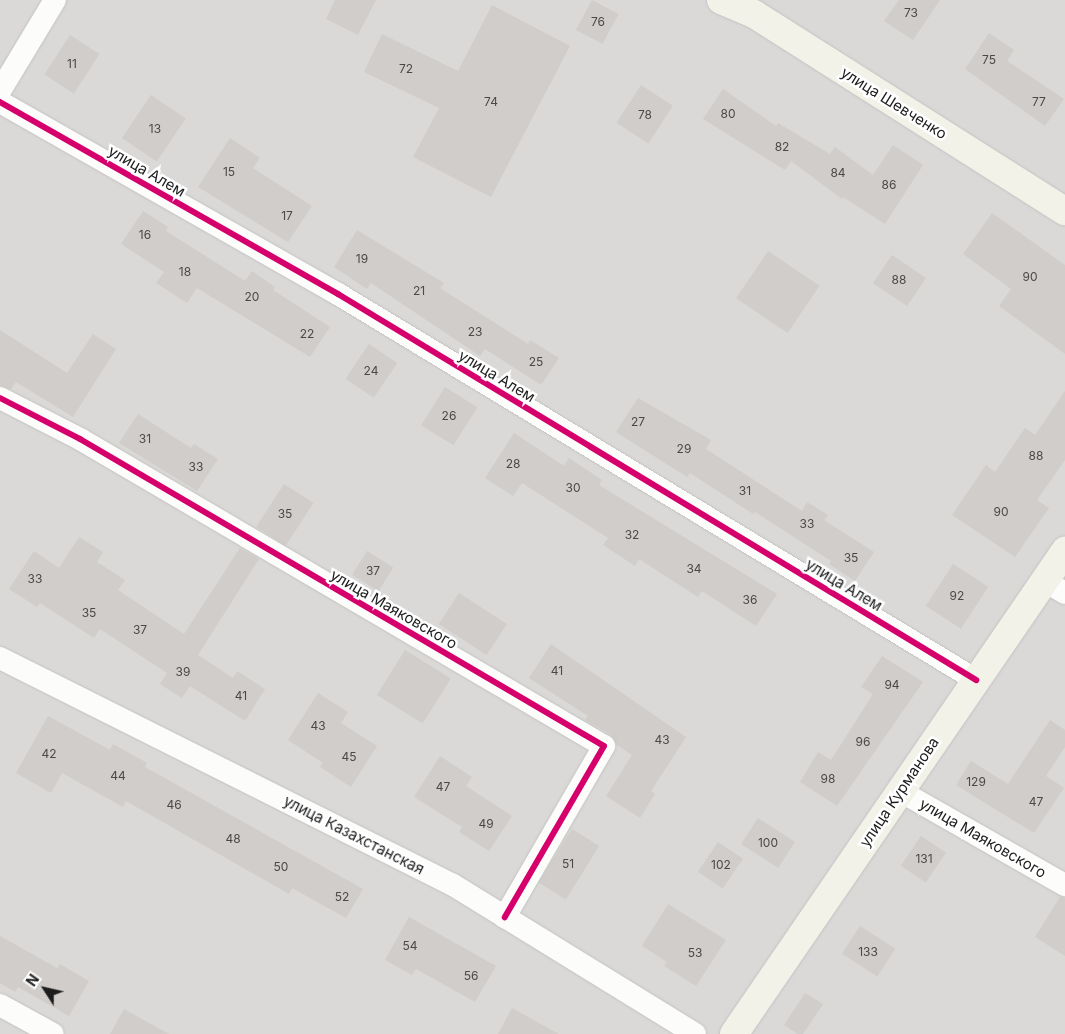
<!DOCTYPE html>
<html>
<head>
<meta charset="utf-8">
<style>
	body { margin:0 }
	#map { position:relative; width:1065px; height:1034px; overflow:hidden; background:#ebe9e6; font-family:Inter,sans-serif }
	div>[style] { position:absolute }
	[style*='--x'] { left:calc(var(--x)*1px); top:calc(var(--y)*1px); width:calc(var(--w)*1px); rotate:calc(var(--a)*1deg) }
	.residential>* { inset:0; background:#dad9d7; transform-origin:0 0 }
	.building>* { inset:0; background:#d0cdca; transform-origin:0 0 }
	.roads { filter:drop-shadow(0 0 1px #c4c3c2) drop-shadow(0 0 1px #c4c3c2) }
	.street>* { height:22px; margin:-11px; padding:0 11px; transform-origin:11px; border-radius:11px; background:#fcfcfb }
	.secondary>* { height:28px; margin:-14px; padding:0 14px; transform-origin:14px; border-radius:14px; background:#f3f2e9 }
	.cycleway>* { height:6px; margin:-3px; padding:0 3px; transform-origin:3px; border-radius:3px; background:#d6006c }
	span { translate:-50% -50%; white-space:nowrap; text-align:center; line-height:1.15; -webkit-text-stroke:5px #fff; paint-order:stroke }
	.number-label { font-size:12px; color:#4a4948 }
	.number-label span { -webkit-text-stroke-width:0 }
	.street-label { font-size:15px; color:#1d1d1d }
	.north { position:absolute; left:20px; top:964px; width:50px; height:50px; -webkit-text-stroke:4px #fff; paint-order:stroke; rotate:305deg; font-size:14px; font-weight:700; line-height:20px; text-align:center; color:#1d1d1d }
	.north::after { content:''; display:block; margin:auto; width:18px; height:22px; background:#1d1d1d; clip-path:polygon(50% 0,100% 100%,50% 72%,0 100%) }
</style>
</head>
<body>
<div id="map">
	<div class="residential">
		<div style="left:0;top:0;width:1065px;height:1034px"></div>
	</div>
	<div class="building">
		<div style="clip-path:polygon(335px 0,376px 0,358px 35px,326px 19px)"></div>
		<div style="left:592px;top:0;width:30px;height:34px;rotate:28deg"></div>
		<div style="clip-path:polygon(899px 0,940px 0,913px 40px,884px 21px)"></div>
		<div style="clip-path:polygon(492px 5px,570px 46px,491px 197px,413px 157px,439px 108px,364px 72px,382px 34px,458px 71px)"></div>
		<div style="clip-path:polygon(989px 33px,1014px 50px,1007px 61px,1064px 99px,1045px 126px,965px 69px)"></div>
		<div style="left:70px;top:35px;width:35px;height:47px;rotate:33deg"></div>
		<div style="left:641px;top:85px;width:38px;height:45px;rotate:33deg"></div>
		<div style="clip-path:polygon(723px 89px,776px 126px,778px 123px,830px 154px,835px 147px,873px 175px,893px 145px,923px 165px,885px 224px,843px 197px,842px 199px,791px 161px,785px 170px,703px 119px)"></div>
		<div style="left:151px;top:95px;width:42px;height:52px;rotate:34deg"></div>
		<div style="clip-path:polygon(230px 138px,260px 158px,253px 168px,312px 206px,288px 242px,198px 187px)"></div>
		<div style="clip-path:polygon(143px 211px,168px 227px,166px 231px,245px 281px,252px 271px,275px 287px,273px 290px,330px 327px,310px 357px,197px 288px,187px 303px,156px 283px,164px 272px,121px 244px)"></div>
		<div style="clip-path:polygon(992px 213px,1065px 265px,1065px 354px,999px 306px,1011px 289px,963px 254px)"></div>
		<div style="clip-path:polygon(357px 230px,444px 283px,440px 288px,528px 344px,530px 340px,559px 358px,541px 385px,485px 349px,480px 356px,371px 283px,367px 289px,334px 267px)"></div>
		<div style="left:768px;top:251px;width:62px;height:57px;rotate:34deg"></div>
		<div style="left:892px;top:255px;width:41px;height:34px;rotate:34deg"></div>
		<div style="clip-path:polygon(0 330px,67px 373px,93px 334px,116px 349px,73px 417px,16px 382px,11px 389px,0 385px)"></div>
		<div style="left:369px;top:344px;width:34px;height:42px;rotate:34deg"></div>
		<div style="left:445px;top:387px;width:38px;height:45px;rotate:32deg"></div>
		<div style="clip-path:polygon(1065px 391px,1065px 460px,1037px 500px,1049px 508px,1015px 557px,952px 515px,986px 465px,995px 472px,1025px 428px,1035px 435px)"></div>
		<div style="clip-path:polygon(638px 398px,711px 440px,706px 449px,802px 511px,807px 502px,828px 515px,824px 520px,874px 552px,855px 581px,829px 564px,831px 561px,755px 512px,753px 514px,690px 473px,687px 477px,616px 432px)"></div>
		<div style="clip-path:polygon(138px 414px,191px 448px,194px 444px,218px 459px,197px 491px,119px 443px)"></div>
		<div style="clip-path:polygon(514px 433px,564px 466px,569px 458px,602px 480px,599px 485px,777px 594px,756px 626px,702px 591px,698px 597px,639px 559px,635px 566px,603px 545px,608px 538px,522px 483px,513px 496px,485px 478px)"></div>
		<div style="left:284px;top:484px;width:35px;height:51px;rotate:33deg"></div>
		<div style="clip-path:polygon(79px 537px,103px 552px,97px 562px,125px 580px,118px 590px,184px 634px,240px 548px,259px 559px,198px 655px,233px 678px,237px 671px,265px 689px,245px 721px,190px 686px,182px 698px,160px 684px,167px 673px,100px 629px,94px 638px,40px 603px,37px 607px,9px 589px,34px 551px,59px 568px)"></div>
		<div style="left:367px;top:551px;width:31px;height:28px;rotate:32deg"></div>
		<div style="left:953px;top:564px;width:42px;height:50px;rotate:33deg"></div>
		<div style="left:459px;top:593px;width:57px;height:37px;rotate:33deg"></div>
		<div style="clip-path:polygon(551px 644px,686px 737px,651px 791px,655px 794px,640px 818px,606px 796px,632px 755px,617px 745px,611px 735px,585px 720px,588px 716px,529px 678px)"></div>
		<div style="left:405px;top:650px;width:54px;height:53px;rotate:32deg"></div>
		<div style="clip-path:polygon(882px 656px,923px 682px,837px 806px,800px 782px,818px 752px,831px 760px,873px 694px,861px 687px)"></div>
		<div style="clip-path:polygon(318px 693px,348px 712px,341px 723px,377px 746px,351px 787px,320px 767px,323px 763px,288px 740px)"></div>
		<div style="clip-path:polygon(48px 716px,110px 750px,113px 744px,147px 763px,145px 767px,363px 889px,346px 918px,292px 888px,289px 894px,126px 801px,123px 807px,62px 773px,51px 793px,16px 773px)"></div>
		<div style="clip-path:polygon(1050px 720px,1065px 730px,1065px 747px,1046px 776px,1064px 788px,1034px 833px,956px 785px,971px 761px,1008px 784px)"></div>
		<div style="clip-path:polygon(440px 756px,472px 777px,466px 786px,512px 816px,489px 851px,459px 832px,462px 827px,414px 797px)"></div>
		<div style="left:758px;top:818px;width:44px;height:31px;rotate:33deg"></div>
		<div style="left:572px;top:829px;width:32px;height:63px;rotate:32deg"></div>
		<div style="left:921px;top:836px;width:30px;height:36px;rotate:34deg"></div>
		<div style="left:718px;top:842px;width:30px;height:36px;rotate:34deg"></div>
		<div style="clip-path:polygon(1060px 897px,1065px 898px,1065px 956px,1035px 937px)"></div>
		<div style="clip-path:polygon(668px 904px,726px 940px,696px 986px,664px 966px,667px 962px,642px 946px)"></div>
		<div style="clip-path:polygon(409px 917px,496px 966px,475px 1002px,416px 969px,412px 975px,385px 960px)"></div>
		<div style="left:860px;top:926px;width:42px;height:33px;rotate:33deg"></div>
		<div style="clip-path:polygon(0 936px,57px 968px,60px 964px,89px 981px,69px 1016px,18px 987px,15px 992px,0 983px)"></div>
		<div style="clip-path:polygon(805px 993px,823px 1004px,803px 1034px,798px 1034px,784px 1025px)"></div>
		<div style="clip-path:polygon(512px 1008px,559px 1034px,498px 1034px)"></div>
		<div style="clip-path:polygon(124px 1009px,169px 1034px,110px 1034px)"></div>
	</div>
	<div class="roads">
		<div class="street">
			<div style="--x:0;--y:91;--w:106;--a:-58.9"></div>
			<div style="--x:0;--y:102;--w:389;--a:29.6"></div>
			<div style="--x:338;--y:294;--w:746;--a:31.17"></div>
			<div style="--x:0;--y:398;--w:90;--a:27.1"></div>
			<div style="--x:80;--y:439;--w:607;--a:30.37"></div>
			<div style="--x:604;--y:746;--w:198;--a:120.1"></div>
			<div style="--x:1045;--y:581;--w:23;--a:31"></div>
			<div style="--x:0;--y:658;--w:507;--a:26.62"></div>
			<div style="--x:453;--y:885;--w:284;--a:31.6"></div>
			<div style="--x:900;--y:791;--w:190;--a:29.7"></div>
			<div style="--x:0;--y:1005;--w:60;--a:28.7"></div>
		</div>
		<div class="secondary">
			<div style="--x:721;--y:0;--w:36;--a:23"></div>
			<div style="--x:754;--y:14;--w:368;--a:32.4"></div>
			<div style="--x:734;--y:1034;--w:586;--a:-55.58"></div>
		</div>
	</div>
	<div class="cycleway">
		<div style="--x:0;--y:102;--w:389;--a:29.6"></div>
		<div style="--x:338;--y:294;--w:746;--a:31.17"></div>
		<div style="--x:0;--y:398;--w:90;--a:27.1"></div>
		<div style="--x:80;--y:439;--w:607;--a:30.37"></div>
		<div style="--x:604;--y:746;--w:198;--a:120.1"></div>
	</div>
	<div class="number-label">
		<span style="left:911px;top:13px">73</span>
		<span style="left:598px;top:22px">76</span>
		<span style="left:989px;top:60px">75</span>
		<span style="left:72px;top:64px">11</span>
		<span style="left:406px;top:69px">72</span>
		<span style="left:491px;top:102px">74</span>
		<span style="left:1039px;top:102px">77</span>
		<span style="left:728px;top:114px">80</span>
		<span style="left:645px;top:115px">78</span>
		<span style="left:155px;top:129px">13</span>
		<span style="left:782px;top:147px">82</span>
		<span style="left:229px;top:172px">15</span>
		<span style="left:838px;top:173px">84</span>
		<span style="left:889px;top:185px">86</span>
		<span style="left:287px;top:216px">17</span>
		<span style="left:145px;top:235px">16</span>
		<span style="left:362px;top:259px">19</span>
		<span style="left:185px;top:272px">18</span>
		<span style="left:1030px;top:277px">90</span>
		<span style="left:899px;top:280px">88</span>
		<span style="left:419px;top:291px">21</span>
		<span style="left:252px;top:297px">20</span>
		<span style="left:475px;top:332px">23</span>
		<span style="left:307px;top:334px">22</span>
		<span style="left:536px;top:362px">25</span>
		<span style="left:371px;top:371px">24</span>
		<span style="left:449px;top:416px">26</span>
		<span style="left:638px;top:422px">27</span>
		<span style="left:145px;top:439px">31</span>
		<span style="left:684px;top:449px">29</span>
		<span style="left:1036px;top:456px">88</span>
		<span style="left:513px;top:464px">28</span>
		<span style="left:196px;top:467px">33</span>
		<span style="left:573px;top:488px">30</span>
		<span style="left:745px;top:491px">31</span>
		<span style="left:1001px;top:512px">90</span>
		<span style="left:285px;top:514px">35</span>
		<span style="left:807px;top:524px">33</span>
		<span style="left:632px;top:535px">32</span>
		<span style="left:851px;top:558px">35</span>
		<span style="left:694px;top:569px">34</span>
		<span style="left:373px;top:571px">37</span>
		<span style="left:35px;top:579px">33</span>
		<span style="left:957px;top:596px">92</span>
		<span style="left:750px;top:600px">36</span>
		<span style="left:89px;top:613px">35</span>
		<span style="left:140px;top:630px">37</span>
		<span style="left:557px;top:671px">41</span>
		<span style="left:183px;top:672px">39</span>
		<span style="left:892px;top:685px">94</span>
		<span style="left:241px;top:696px">41</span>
		<span style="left:318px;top:726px">43</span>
		<span style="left:662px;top:740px">43</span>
		<span style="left:863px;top:742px">96</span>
		<span style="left:49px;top:754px">42</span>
		<span style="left:349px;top:757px">45</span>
		<span style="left:118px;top:776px">44</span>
		<span style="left:828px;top:779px">98</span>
		<span style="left:976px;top:782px">129</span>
		<span style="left:443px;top:787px">47</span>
		<span style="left:1036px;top:802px">47</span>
		<span style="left:174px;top:805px">46</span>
		<span style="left:486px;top:824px">49</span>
		<span style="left:233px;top:839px">48</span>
		<span style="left:768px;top:843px">100</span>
		<span style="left:924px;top:859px">131</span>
		<span style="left:568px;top:864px">51</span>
		<span style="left:721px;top:865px">102</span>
		<span style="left:281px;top:867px">50</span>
		<span style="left:342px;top:897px">52</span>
		<span style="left:410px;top:946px">54</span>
		<span style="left:868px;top:952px">133</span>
		<span style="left:695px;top:953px">53</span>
		<span style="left:471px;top:976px">56</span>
	</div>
	<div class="street-label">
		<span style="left:894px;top:103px;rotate:32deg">улица Шевченко</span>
		<span style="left:147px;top:171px;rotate:30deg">улица Алем</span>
		<span style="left:497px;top:376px;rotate:31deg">улица Алем</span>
		<span style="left:844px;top:585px;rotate:31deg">улица Алем</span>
		<span style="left:394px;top:609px;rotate:30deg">улица Маяковского</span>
		<span style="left:899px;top:792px;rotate:-56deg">улица Курманова</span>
		<span style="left:354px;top:835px;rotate:27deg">улица Казахстанская</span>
		<span style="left:983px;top:838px;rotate:30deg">улица Маяковского</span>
	</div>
	<div class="north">N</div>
</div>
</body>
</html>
